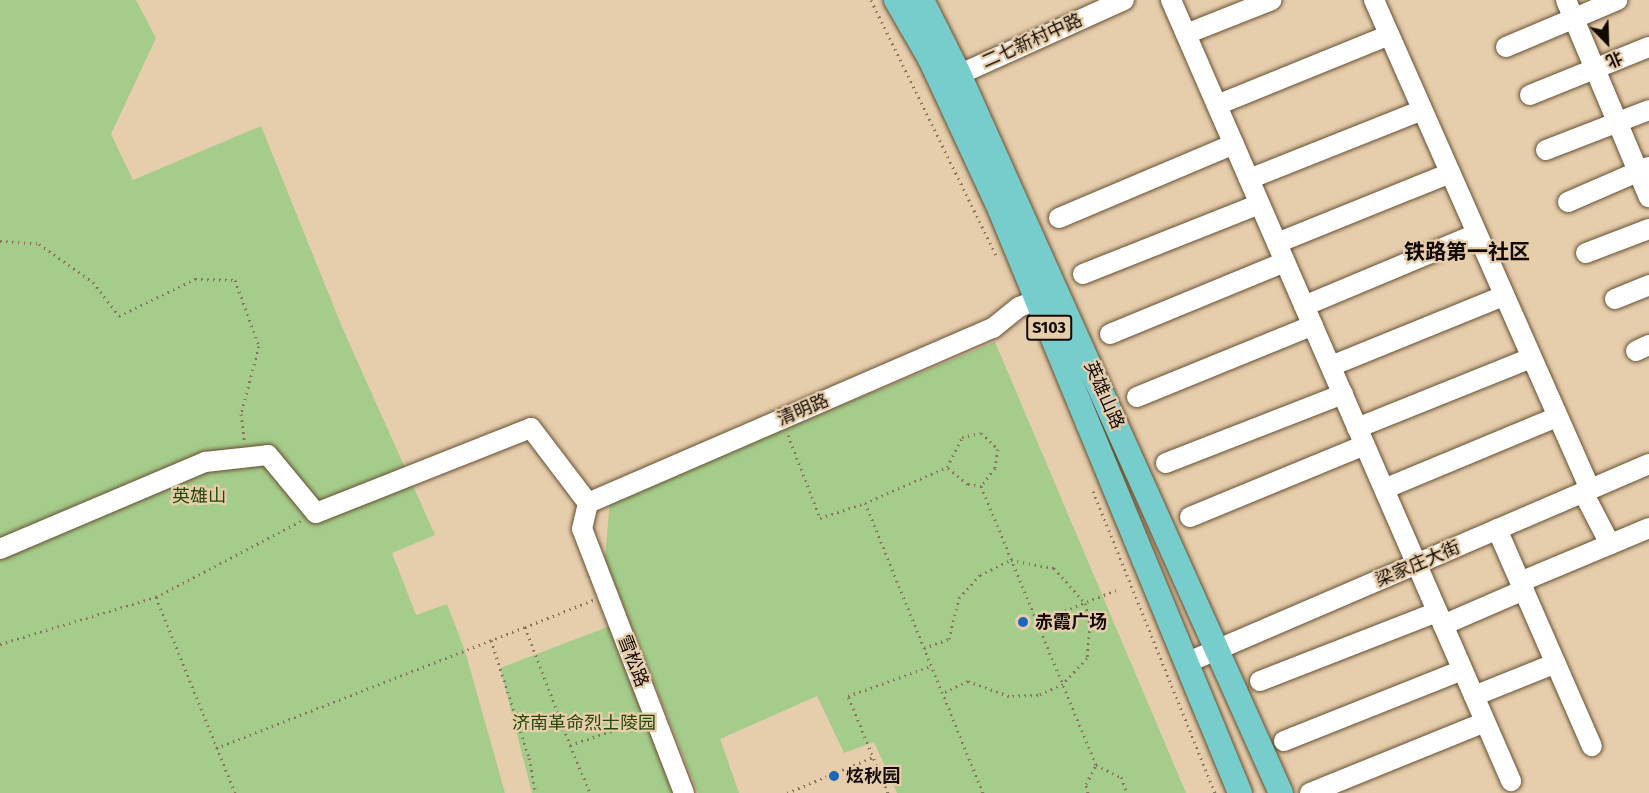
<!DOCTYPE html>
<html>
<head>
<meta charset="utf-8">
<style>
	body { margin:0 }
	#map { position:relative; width:1649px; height:793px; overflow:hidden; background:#e6cdac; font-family:"Fira Sans","Noto Sans SC",sans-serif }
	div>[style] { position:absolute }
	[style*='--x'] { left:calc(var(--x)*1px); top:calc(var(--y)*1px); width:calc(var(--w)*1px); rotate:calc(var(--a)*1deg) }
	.green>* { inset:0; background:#a5cc8b }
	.path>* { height:3px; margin-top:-1.5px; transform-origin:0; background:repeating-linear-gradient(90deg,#87755f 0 1.5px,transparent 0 6px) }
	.roads { filter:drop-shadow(0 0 2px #654f32) drop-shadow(0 0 2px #654f32) }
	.minor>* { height:20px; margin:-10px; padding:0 10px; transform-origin:10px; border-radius:10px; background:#fff }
	.major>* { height:24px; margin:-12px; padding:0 12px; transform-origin:12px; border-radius:12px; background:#76cdcc }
	.dots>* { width:16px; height:16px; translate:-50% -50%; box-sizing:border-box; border:3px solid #e6cdac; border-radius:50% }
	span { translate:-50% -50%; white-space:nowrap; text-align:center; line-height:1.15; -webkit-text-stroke:4.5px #e6cdac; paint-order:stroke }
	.shield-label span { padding:2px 4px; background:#e6cdac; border:2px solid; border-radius:4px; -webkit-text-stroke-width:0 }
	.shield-label { font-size:16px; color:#120a02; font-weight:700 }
	.street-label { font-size:18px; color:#120a02 }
	.park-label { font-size:18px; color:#284807 }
	.poi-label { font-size:18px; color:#120a02; font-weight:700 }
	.left { translate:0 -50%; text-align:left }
	.quarter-label { font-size:21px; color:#120a02; font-weight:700 }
	.north { position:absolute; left:1577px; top:12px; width:60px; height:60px; -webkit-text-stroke:4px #e6cdac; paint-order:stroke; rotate:157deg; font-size:16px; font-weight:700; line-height:24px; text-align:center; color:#120a02 }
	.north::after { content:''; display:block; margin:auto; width:21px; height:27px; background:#120a02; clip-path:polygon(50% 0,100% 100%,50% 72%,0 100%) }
</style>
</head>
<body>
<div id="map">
	<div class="green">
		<div style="clip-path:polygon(0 0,136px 0,156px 38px,111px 134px,133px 180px,261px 126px,342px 327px,435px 535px,392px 553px,416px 615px,447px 604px,465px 651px,505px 793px,0 793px)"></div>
		<div style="clip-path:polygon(995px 342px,1186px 793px,897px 793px,874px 742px,844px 753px,817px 696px,720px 739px,739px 793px,698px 793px,605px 558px,610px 501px)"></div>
		<div style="clip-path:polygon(618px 623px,684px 793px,532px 793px,500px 668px)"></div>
	</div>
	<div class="path">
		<div style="--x:871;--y:0;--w:286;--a:63.9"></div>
		<div style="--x:0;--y:241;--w:39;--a:4"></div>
		<div style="--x:39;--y:244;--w:66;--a:35.1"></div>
		<div style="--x:93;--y:282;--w:43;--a:52.6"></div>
		<div style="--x:119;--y:316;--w:85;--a:-26"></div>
		<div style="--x:195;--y:279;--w:40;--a:1.4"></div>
		<div style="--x:235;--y:280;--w:70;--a:70"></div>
		<div style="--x:259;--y:346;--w:70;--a:104.8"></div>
		<div style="--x:241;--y:414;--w:26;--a:83"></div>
		<div style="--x:788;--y:435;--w:89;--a:68.9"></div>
		<div style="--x:820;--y:518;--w:47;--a:-18.4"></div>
		<div style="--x:948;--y:468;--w:26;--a:39"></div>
		<div style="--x:968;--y:484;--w:13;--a:9"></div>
		<div style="--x:1093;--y:491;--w:326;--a:68"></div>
		<div style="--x:156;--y:597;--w:211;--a:68"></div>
		<div style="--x:593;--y:600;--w:73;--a:158.3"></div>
		<div style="--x:525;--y:627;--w:126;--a:69.1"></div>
		<div style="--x:570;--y:745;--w:72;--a:-18.7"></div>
		<div style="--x:1037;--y:622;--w:85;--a:-22.1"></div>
		<div style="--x:491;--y:640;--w:124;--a:72.1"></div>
		<div style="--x:529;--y:758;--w:36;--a:79"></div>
		<div style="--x:0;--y:644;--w:163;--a:-16.8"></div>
		<div style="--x:156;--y:597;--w:164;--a:-27.7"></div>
		<div style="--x:924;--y:648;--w:27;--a:-20"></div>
		<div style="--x:949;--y:639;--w:42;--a:-76.3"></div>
		<div style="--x:959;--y:598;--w:31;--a:-48"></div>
		<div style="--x:980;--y:575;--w:34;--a:-26"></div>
		<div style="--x:1011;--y:560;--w:44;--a:10.5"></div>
		<div style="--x:1054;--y:568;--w:47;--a:48.5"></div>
		<div style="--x:1085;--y:603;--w:23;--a:77"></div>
		<div style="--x:1090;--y:625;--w:33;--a:95"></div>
		<div style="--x:1087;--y:658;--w:35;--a:133"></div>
		<div style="--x:1063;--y:684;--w:27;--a:156"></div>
		<div style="--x:1038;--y:695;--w:29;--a:178"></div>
		<div style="--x:1009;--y:696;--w:44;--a:-159.9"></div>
		<div style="--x:968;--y:681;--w:29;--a:155"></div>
		<div style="--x:570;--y:745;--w:52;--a:67.4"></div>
		<div style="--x:216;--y:748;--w:332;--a:-21.4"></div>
		<div style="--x:787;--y:793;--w:93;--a:-22.7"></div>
		<div style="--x:888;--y:793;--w:105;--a:-112.4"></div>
		<div style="--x:848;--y:696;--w:88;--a:-19.9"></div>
		<div style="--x:983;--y:793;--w:313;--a:-112.1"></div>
		<div style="--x:865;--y:503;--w:90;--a:-23.7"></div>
		<div style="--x:947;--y:467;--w:34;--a:-63"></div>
		<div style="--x:962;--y:437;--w:19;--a:-12"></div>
		<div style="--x:981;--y:433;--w:23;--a:43"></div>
		<div style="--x:998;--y:449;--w:19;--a:99"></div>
		<div style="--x:995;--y:468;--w:23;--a:128"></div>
		<div style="--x:981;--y:486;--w:302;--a:67.6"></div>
		<div style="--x:1096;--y:765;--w:28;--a:26"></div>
		<div style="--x:1121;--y:777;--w:17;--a:69"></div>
		<div style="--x:1088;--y:793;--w:9;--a:-103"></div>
		<div style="--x:1086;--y:784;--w:21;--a:-62"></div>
	</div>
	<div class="roads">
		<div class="minor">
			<div style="--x:1171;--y:0;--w:852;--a:66.47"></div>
			<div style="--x:1374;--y:0;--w:535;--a:66.17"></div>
			<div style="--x:1566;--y:0;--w:214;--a:67.2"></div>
			<div style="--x:1186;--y:34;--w:92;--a:-21.6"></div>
			<div style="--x:1506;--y:47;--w:121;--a:-22.9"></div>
			<div style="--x:947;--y:80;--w:194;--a:-24.3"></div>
			<div style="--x:1530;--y:95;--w:128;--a:-22"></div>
			<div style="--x:1217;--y:105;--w:186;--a:-22.1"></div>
			<div style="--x:1546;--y:150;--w:110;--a:-21.2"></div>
			<div style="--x:1249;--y:179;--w:186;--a:-21.7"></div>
			<div style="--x:1568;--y:202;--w:88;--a:-23.4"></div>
			<div style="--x:1059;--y:218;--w:190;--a:-22.9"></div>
			<div style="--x:1277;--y:243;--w:187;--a:-22"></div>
			<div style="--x:1586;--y:253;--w:67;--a:-20.9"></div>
			<div style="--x:1083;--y:274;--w:190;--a:-21.6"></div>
			<div style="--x:1615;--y:299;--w:37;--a:-22"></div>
			<div style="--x:1304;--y:306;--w:186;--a:-22.7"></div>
			<div style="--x:1110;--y:334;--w:189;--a:-22.4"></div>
			<div style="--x:1636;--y:351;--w:14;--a:-25"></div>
			<div style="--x:1331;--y:366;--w:186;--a:-22.1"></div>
			<div style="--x:1137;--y:397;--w:190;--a:-22.2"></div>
			<div style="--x:1357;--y:428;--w:188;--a:-21.9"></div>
			<div style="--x:1166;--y:463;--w:190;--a:-21.3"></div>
			<div style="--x:1384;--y:489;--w:187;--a:-22.6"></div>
			<div style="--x:1583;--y:492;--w:59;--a:62.6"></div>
			<div style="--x:1190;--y:517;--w:189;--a:-22.4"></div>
			<div style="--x:1497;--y:529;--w:237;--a:66.4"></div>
			<div style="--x:0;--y:549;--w:223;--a:-23"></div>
			<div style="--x:205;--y:462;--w:63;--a:-6.3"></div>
			<div style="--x:268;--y:455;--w:75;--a:50.4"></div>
			<div style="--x:316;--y:513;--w:231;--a:-21.6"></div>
			<div style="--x:531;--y:428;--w:94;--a:52.8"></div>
			<div style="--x:1520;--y:582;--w:140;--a:-22.7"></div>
			<div style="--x:1443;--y:625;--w:88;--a:-23.4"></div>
			<div style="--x:1186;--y:663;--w:504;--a:-23.26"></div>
			<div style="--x:1260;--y:681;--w:190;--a:-21.3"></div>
			<div style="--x:1474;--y:696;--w:88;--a:-21.9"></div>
			<div style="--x:1284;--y:741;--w:192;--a:-21.7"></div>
			<div style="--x:684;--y:793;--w:283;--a:-111.1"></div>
			<div style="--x:582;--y:529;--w:27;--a:-77"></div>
			<div style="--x:588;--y:503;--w:441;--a:-23.4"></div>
			<div style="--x:993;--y:328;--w:33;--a:-39"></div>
			<div style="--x:1019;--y:307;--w:19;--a:-21"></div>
			<div style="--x:1310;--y:793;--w:189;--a:-22.1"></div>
		</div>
		<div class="major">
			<div style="--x:896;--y:0;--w:68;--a:60"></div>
			<div style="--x:930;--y:59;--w:166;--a:65.1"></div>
			<div style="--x:1000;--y:210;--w:630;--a:67.62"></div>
			<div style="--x:922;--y:0;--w:80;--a:63.4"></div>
			<div style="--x:958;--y:72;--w:790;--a:65.87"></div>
		</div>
	</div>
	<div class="dots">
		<div style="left:1023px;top:622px;background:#1a69b8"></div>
		<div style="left:834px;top:776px;background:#1a69b8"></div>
	</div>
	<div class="shield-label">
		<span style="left:1049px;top:328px">S103</span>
	</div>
	<div class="street-label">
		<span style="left:1032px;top:41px;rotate:-24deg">二七新村中路</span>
		<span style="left:1104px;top:395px;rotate:66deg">英雄山路</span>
		<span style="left:803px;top:410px;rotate:-23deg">清明路</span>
		<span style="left:1418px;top:564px;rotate:-23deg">梁家庄大街</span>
		<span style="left:633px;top:661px;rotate:69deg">雪松路</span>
	</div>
	<div class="park-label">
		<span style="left:199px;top:496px">英雄山</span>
		<span style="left:584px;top:723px">济南革命烈士陵园</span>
	</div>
	<div class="poi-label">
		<span class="left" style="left:1035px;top:622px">赤霞广场</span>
		<span class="left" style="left:846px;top:776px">炫秋园</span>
	</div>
	<div class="quarter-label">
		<span style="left:1467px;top:252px">铁路第一社区</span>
	</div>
	<div class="north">北</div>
</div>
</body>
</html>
